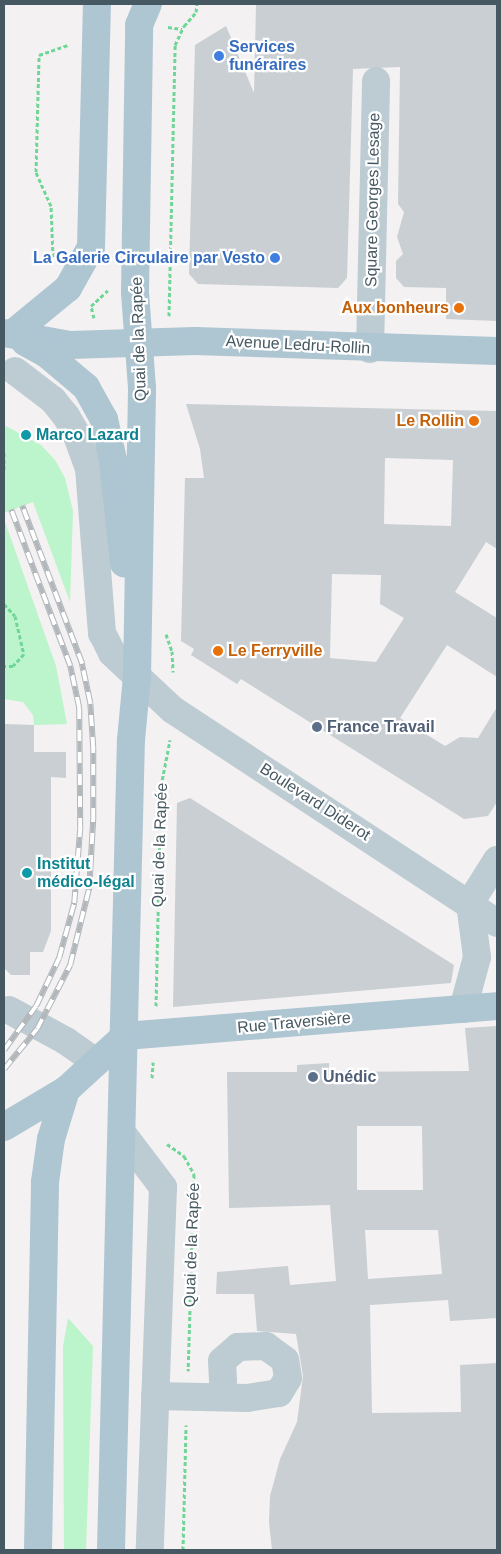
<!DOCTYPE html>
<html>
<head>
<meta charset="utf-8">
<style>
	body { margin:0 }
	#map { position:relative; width:501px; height:1554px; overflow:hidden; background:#f3f1f1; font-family:Helvetica,sans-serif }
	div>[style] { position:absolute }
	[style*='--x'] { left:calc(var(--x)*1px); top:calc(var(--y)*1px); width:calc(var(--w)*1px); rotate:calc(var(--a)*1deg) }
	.green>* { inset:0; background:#bcf4cb }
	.building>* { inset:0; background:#cacfd4 }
	.path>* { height:3px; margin-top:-1.5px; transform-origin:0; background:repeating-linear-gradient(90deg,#70d697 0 4px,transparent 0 6.5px) }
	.minor>* { height:28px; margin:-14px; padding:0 14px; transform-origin:14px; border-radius:14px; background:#bdcbd2 }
	.major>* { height:28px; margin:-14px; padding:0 14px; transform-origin:14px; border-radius:14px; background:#aec5d2 }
	.rail>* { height:5.5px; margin-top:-2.75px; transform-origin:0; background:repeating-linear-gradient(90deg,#fff 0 11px,#b2b7bc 0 22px); box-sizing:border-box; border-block:1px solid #b2b7bc }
	.dots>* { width:14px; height:14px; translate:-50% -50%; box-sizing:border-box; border:2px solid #fff; border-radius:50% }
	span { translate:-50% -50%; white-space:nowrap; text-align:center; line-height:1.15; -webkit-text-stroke:4.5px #fff; paint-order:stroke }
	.shop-label { font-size:16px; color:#366cbe; font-weight:700 }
	.left { translate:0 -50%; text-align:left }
	.right { translate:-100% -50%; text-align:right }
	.street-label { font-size:16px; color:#465861 }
	.food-label { font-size:16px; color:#c56008; font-weight:700 }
	.culture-label { font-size:16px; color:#0d838f; font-weight:700 }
	.service-label { font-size:16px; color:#4e5e75; font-weight:700 }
	.frame { position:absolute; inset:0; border:5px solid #465861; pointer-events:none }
</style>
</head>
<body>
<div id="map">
	<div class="green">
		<div style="clip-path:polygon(4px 425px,41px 445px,55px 460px,65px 478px,73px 511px,70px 602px,33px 502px,4px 513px)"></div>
		<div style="clip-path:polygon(4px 519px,56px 666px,67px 724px,34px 725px,33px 715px,23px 702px,4px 699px)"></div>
		<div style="clip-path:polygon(68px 1318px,93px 1346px,86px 1550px,64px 1550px,63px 1347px)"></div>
	</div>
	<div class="building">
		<div style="clip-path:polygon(256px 4px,497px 4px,497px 321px,446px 319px,446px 288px,404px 287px,396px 278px,396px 261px,403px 254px,397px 237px,404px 212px,398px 204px,400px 67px,353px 69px,347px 278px,338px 288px,198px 284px,189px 274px,195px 45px,226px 26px,254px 93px)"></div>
		<div style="clip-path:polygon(evenodd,186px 404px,497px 411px,497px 549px,486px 542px,455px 592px,497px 618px,497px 677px,447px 645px,400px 718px,445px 746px,460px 737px,478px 738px,497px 707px,497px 802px,488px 816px,464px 819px,241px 679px,237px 684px,191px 655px,194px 649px,181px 641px,185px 478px,204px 478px,200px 449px,186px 404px,385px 458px,453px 460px,451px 526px,384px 524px,385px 458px,186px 404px,332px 574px,381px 575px,380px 604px,404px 618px,376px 662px,330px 658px,332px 574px)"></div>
		<div style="clip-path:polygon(4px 724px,34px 725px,34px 752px,66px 752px,66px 778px,51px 777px,51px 931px,43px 952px,30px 952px,30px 975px,11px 975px,4px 968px)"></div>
		<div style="clip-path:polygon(190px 798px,454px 965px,451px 983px,173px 1007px,177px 803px)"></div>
		<div style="clip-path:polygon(evenodd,497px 1026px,497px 1318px,450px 1321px,448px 1300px,370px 1305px,372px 1413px,461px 1412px,460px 1365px,497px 1363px,497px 1550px,272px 1550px,269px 1522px,270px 1496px,280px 1459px,297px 1422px,303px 1376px,296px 1334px,257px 1331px,254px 1294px,216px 1294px,217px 1272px,288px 1266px,290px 1285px,336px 1281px,330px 1205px,229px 1208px,227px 1072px,297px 1072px,297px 1065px,329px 1063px,329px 1072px,469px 1071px,465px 1028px,497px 1026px,357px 1126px,422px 1126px,423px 1190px,357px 1190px,357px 1126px,497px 1026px,365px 1230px,438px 1230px,442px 1274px,368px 1279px,365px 1230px)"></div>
	</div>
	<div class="path">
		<div style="--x:168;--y:27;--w:14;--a:8"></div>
		<div style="--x:53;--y:257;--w:51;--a:-92.2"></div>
		<div style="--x:51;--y:206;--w:37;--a:-114"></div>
		<div style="--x:36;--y:172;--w:117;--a:-88.5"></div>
		<div style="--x:39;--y:55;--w:31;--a:-19"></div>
		<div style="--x:169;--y:316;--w:271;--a:-88.7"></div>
		<div style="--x:175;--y:45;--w:21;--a:-65"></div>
		<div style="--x:184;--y:26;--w:18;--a:-49"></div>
		<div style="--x:196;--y:12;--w:8;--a:-83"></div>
		<div style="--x:94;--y:318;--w:12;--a:-104"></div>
		<div style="--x:91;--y:306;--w:23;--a:-43"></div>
		<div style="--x:4;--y:453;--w:17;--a:90"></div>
		<div style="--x:4;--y:604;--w:16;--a:47"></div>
		<div style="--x:15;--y:616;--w:39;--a:77"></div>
		<div style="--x:24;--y:654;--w:16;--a:133"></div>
		<div style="--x:13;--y:666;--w:9;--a:180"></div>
		<div style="--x:166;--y:634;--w:18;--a:71"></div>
		<div style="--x:172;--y:651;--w:21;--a:87"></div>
		<div style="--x:156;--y:1006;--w:220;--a:-88.7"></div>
		<div style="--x:161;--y:786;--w:47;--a:-78.9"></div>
		<div style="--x:152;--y:1078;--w:16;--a:-86"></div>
		<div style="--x:167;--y:1144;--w:21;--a:35"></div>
		<div style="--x:184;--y:1156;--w:21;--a:61"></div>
		<div style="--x:194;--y:1174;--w:197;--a:91.7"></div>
		<div style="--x:183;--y:1550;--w:125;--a:-88.6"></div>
	</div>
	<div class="minor">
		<div style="--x:370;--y:349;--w:268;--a:-88.7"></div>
		<div style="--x:15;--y:371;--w:48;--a:37.3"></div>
		<div style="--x:53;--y:400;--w:21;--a:51"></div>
		<div style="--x:66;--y:416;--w:20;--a:60"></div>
		<div style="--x:76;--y:433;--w:37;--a:70"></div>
		<div style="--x:89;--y:468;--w:166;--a:85.5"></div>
		<div style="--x:102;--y:633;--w:22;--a:63"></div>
		<div style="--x:112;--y:653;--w:83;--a:43.1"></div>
		<div style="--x:173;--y:710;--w:388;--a:33.3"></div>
		<div style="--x:470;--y:903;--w:51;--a:-57.9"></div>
		<div style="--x:463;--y:1009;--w:54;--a:-74.9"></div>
		<div style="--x:477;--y:957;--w:54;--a:-97.4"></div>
		<div style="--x:9;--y:1010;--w:65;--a:28.5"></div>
		<div style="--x:66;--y:1041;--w:37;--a:35"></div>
		<div style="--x:122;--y:1133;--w:68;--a:52.8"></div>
		<div style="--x:163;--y:1187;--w:363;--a:92.1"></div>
		<div style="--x:155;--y:1396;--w:92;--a:1.2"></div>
		<div style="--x:247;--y:1398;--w:32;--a:-9"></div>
		<div style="--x:279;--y:1393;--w:17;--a:-59"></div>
		<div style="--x:288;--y:1378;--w:18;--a:-99"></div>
		<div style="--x:285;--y:1360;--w:24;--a:-144"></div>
		<div style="--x:266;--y:1346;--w:28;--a:178"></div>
		<div style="--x:238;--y:1347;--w:21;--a:139"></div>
		<div style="--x:222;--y:1361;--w:20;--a:87"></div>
	</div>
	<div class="major">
		<div style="--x:4;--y:333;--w:67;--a:10.3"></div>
		<div style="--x:70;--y:345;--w:125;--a:-1.8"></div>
		<div style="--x:195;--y:341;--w:302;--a:1.9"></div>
		<div style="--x:12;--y:334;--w:72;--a:-39.4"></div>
		<div style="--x:68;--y:288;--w:47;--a:-60.7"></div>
		<div style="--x:91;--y:247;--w:243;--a:-88.6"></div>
		<div style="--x:25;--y:342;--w:26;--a:29"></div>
		<div style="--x:48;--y:355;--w:50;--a:40.1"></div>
		<div style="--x:86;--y:387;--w:37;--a:61"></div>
		<div style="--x:104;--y:419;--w:42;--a:77.6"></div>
		<div style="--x:113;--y:460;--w:104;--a:83.9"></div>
		<div style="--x:125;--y:1036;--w:373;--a:-4.6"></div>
		<div style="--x:4;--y:1127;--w:72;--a:-30.8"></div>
		<div style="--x:66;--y:1090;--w:80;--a:-42.5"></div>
		<div style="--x:38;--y:1550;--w:368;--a:-88.9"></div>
		<div style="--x:45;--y:1182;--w:43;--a:-82.1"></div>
		<div style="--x:51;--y:1139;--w:51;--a:-73"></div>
		<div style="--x:111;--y:1550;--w:810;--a:-88.59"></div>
		<div style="--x:131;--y:740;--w:63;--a:-84.6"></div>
		<div style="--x:137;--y:677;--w:289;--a:-89"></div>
		<div style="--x:142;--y:388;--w:95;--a:-94.2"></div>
		<div style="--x:135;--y:293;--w:268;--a:-89.1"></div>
		<div style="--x:139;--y:25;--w:23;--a:-67"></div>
	</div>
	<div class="rail">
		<div style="--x:4;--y:1050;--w:54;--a:-54"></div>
		<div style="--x:36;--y:1006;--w:53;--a:-64.4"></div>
		<div style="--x:59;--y:958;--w:57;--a:-74.7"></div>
		<div style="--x:74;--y:903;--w:74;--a:-85.4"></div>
		<div style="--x:80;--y:829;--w:121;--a:-90.5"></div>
		<div style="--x:79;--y:708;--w:43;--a:-102.1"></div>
		<div style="--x:70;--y:666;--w:167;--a:-110.7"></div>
		<div style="--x:4;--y:1069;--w:52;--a:-50.5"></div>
		<div style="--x:37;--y:1029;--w:72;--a:-62.7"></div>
		<div style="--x:70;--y:965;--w:79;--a:-76.1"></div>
		<div style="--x:89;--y:888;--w:69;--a:-86.7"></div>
		<div style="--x:93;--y:819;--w:71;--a:-90"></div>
		<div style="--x:93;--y:748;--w:45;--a:-93.8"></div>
		<div style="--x:90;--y:703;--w:40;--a:-102"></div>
		<div style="--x:82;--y:664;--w:169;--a:-110.8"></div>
	</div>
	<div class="dots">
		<div style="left:219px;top:56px;background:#3f7fe0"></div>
		<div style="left:275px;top:258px;background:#3f7fe0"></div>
		<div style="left:459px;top:308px;background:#e8710a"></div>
		<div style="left:474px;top:421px;background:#e8710a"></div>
		<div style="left:26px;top:435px;background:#0f9aa8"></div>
		<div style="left:218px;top:651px;background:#e8710a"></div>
		<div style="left:317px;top:727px;background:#5c6f8a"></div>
		<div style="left:27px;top:873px;background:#0f9aa8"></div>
		<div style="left:313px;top:1077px;background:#5c6f8a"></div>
	</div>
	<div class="shop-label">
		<span class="left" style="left:229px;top:56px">Services<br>funéraires</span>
		<span class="right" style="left:265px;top:258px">La Galerie Circulaire par Vesto</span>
	</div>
	<div class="street-label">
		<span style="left:373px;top:200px;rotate:-89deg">Square Georges Lesage</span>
		<span style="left:139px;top:339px;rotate:-92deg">Quai de la Rapée</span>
		<span style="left:298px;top:345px;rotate:3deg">Avenue Ledru-Rollin</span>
		<span style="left:315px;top:802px;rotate:33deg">Boulevard Diderot</span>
		<span style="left:160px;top:845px;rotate:-88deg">Quai de la Rapée</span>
		<span style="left:294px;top:1023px;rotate:-5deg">Rue Traversière</span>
		<span style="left:192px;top:1245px;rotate:-88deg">Quai de la Rapée</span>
	</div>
	<div class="food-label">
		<span class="right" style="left:449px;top:308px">Aux bonheurs</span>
		<span class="right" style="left:464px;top:421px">Le Rollin</span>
		<span class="left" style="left:228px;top:651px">Le Ferryville</span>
	</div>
	<div class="culture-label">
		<span class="left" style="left:36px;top:435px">Marco Lazard</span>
		<span class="left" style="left:37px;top:873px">Institut<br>médico-légal</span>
	</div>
	<div class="service-label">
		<span class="left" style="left:327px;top:727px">France Travail</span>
		<span class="left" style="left:323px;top:1077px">Unédic</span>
	</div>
	<div class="frame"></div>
</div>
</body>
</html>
